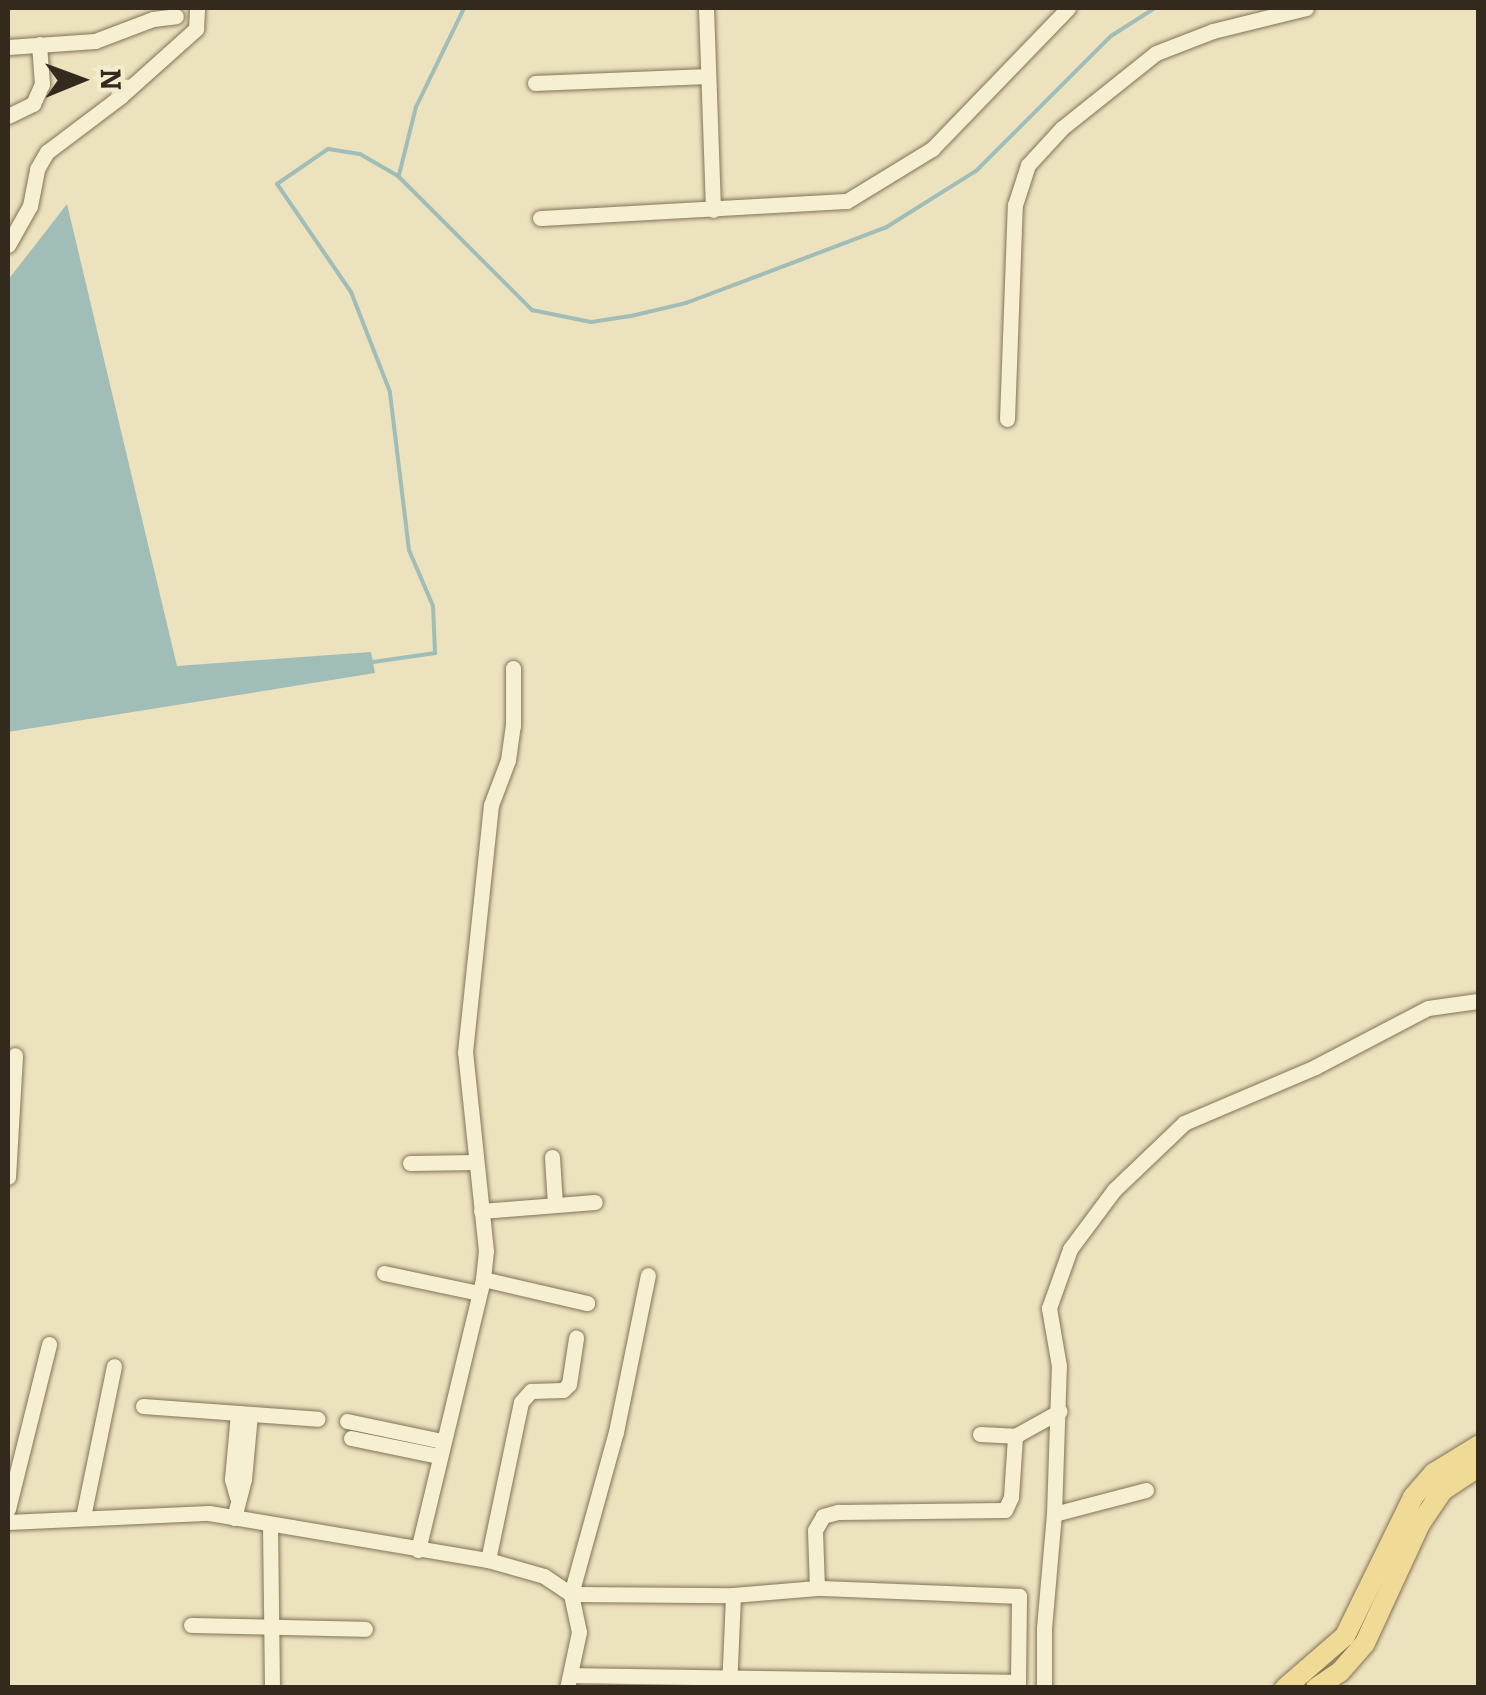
<!DOCTYPE html>
<html>
<head>
<meta charset="utf-8">
<style>
	body { margin:0 }
	#map { position:relative; width:1486px; height:1695px; overflow:hidden; background:#ece2be; font-family:Bitter,serif }
	div>[style] { position:absolute }
	[style*='--x'] { left:calc(var(--x)*1px); top:calc(var(--y)*1px); width:calc(var(--w)*1px); rotate:calc(var(--a)*1deg) }
	.water>* { inset:0; background:#a1bdb8 }
	.stream>* { height:4px; margin:-2px; padding:0 2px; transform-origin:2px; border-radius:2px; background:#a1bdb8 }
	.roads { filter:drop-shadow(0 0 2px #837358) drop-shadow(0 0 2px #837358) }
	.minor>* { height:15px; margin:-7.5px; padding:0 7.5px; transform-origin:7.5px; border-radius:7.5px; background:#f7efd1 }
	.major>* { height:20px; margin:-10px; padding:0 10px; transform-origin:10px; border-radius:10px; background:#efdb96 }
	span { translate:-50% -50%; white-space:nowrap; text-align:center; line-height:1.15; -webkit-text-stroke:10px #f3eccd; paint-order:stroke }
	.frame { position:absolute; inset:0; border:10px solid #33291c; pointer-events:none }
	.north { position:absolute; left:30px; top:30px; width:100px; height:100px; -webkit-text-stroke:8px #f3eccd; paint-order:stroke; rotate:89deg; font-size:28px; font-weight:700; line-height:40px; text-align:center; color:#33291c }
	.north::after { content:''; display:block; margin:auto; width:35px; height:45px; background:#33291c; clip-path:polygon(50% 0,100% 100%,50% 72%,0 100%) }
</style>
</head>
<body>
<div id="map">
	<div class="water">
		<div style="clip-path:polygon(67px 204px,177px 666px,371px 652px,375px 673px,8px 732px,8px 280px)"></div>
	</div>
	<div class="stream">
		<div style="--x:399;--y:175;--w:70;--a:-76"></div>
		<div style="--x:416;--y:107;--w:110;--a:-64.1"></div>
		<div style="--x:373;--y:662;--w:63;--a:-8.3"></div>
		<div style="--x:435;--y:653;--w:47;--a:-92.4"></div>
		<div style="--x:433;--y:606;--w:61;--a:-113.2"></div>
		<div style="--x:409;--y:550;--w:159;--a:-96.9"></div>
		<div style="--x:390;--y:392;--w:107;--a:-111.3"></div>
		<div style="--x:351;--y:292;--w:131;--a:-124.4"></div>
		<div style="--x:277;--y:184;--w:62;--a:-34.5"></div>
		<div style="--x:328;--y:149;--w:32;--a:9"></div>
		<div style="--x:360;--y:154;--w:44;--a:30.1"></div>
		<div style="--x:398;--y:176;--w:190;--a:45"></div>
		<div style="--x:532;--y:310;--w:60;--a:11.5"></div>
		<div style="--x:591;--y:322;--w:40;--a:-8.5"></div>
		<div style="--x:631;--y:316;--w:57;--a:-13.3"></div>
		<div style="--x:686;--y:303;--w:213;--a:-20.7"></div>
		<div style="--x:885;--y:228;--w:107;--a:-32.1"></div>
		<div style="--x:976;--y:171;--w:191;--a:-45"></div>
		<div style="--x:1111;--y:36;--w:52;--a:-32.5"></div>
	</div>
	<div class="roads">
		<div class="minor">
			<div style="--x:706;--y:8;--w:202;--a:88"></div>
			<div style="--x:8;--y:47;--w:87;--a:-3.9"></div>
			<div style="--x:95;--y:41;--w:62;--a:-20.8"></div>
			<div style="--x:153;--y:19;--w:23;--a:-7"></div>
			<div style="--x:535;--y:83;--w:172;--a:-2.3"></div>
			<div style="--x:8;--y:116;--w:28;--a:-26"></div>
			<div style="--x:33;--y:104;--w:22;--a:-66"></div>
			<div style="--x:42;--y:84;--w:40;--a:-94.3"></div>
			<div style="--x:540;--y:218;--w:307;--a:-3.2"></div>
			<div style="--x:847;--y:201;--w:100;--a:-31.5"></div>
			<div style="--x:932;--y:149;--w:196;--a:-46"></div>
			<div style="--x:8;--y:245;--w:45;--a:-60.6"></div>
			<div style="--x:30;--y:206;--w:38;--a:-79"></div>
			<div style="--x:37;--y:169;--w:20;--a:-60"></div>
			<div style="--x:47;--y:152;--w:93;--a:-37.1"></div>
			<div style="--x:121;--y:96;--w:101;--a:-41.8"></div>
			<div style="--x:196;--y:29;--w:21;--a:-87"></div>
			<div style="--x:1007;--y:419;--w:214;--a:-87.9"></div>
			<div style="--x:1015;--y:205;--w:42;--a:-72"></div>
			<div style="--x:1028;--y:165;--w:50;--a:-47.4"></div>
			<div style="--x:1062;--y:128;--w:120;--a:-38.6"></div>
			<div style="--x:1156;--y:53;--w:61;--a:-21.1"></div>
			<div style="--x:1213;--y:31;--w:96;--a:-13.9"></div>
			<div style="--x:552;--y:1157;--w:48;--a:86.4"></div>
			<div style="--x:410;--y:1163;--w:66;--a:-0.9"></div>
			<div style="--x:8;--y:1177;--w:122;--a:-86.7"></div>
			<div style="--x:481;--y:1211;--w:114;--a:-4.5"></div>
			<div style="--x:384;--y:1273;--w:97;--a:11.9"></div>
			<div style="--x:483;--y:1279;--w:28;--a:-84"></div>
			<div style="--x:486;--y:1251;--w:200;--a:-96"></div>
			<div style="--x:465;--y:1052;--w:248;--a:-84"></div>
			<div style="--x:491;--y:805;--w:48;--a:-69.3"></div>
			<div style="--x:508;--y:760;--w:34;--a:-82"></div>
			<div style="--x:513;--y:726;--w:58;--a:-90"></div>
			<div style="--x:143;--y:1406;--w:175;--a:4.2"></div>
			<div style="--x:347;--y:1421;--w:97;--a:11.9"></div>
			<div style="--x:980;--y:1434;--w:35;--a:3"></div>
			<div style="--x:1015;--y:1436;--w:51;--a:-29.1"></div>
			<div style="--x:351;--y:1438;--w:90;--a:11.6"></div>
			<div style="--x:237;--y:1497;--w:19;--a:-106"></div>
			<div style="--x:232;--y:1479;--w:66;--a:-84.8"></div>
			<div style="--x:8;--y:1509;--w:170;--a:-76"></div>
			<div style="--x:1054;--y:1514;--w:148;--a:-88.1"></div>
			<div style="--x:1059;--y:1366;--w:59;--a:-99.8"></div>
			<div style="--x:1049;--y:1308;--w:63;--a:-70.4"></div>
			<div style="--x:1070;--y:1249;--w:74;--a:-53.3"></div>
			<div style="--x:1114;--y:1190;--w:97;--a:-43.7"></div>
			<div style="--x:1184;--y:1123;--w:142;--a:-23.1"></div>
			<div style="--x:1315;--y:1067;--w:127;--a:-27.6"></div>
			<div style="--x:1428;--y:1008;--w:50;--a:-8"></div>
			<div style="--x:83;--y:1517;--w:154;--a:-78.4"></div>
			<div style="--x:234;--y:1518;--w:40;--a:-75.6"></div>
			<div style="--x:244;--y:1479;--w:65;--a:-84.7"></div>
			<div style="--x:8;--y:1522;--w:201;--a:-2.6"></div>
			<div style="--x:209;--y:1513;--w:283;--a:9.6"></div>
			<div style="--x:488;--y:1560;--w:58;--a:15.9"></div>
			<div style="--x:544;--y:1576;--w:32;--a:34"></div>
			<div style="--x:571;--y:1594;--w:162;--a:0.4"></div>
			<div style="--x:270;--y:1524;--w:164;--a:89.3"></div>
			<div style="--x:418;--y:1550;--w:279;--a:-76.5"></div>
			<div style="--x:483;--y:1279;--w:107;--a:13"></div>
			<div style="--x:488;--y:1560;--w:161;--a:-78.2"></div>
			<div style="--x:521;--y:1402;--w:15;--a:-48"></div>
			<div style="--x:531;--y:1391;--w:32;--a:-2"></div>
			<div style="--x:563;--y:1390;--w:8;--a:-45"></div>
			<div style="--x:569;--y:1384;--w:47;--a:-81.3"></div>
			<div style="--x:191;--y:1625;--w:174;--a:1.3"></div>
			<div style="--x:572;--y:1675;--w:446;--a:0.9"></div>
			<div style="--x:1018;--y:1682;--w:86;--a:-89.3"></div>
			<div style="--x:1019;--y:1596;--w:202;--a:-177.7"></div>
			<div style="--x:567;--y:1688;--w:57;--a:-77.9"></div>
			<div style="--x:579;--y:1632;--w:39;--a:-102"></div>
			<div style="--x:571;--y:1594;--w:168;--a:-74.5"></div>
			<div style="--x:616;--y:1432;--w:160;--a:-78.5"></div>
			<div style="--x:729;--y:1688;--w:93;--a:-87.5"></div>
			<div style="--x:733;--y:1595;--w:84;--a:-4.8"></div>
			<div style="--x:817;--y:1588;--w:58;--a:-92"></div>
			<div style="--x:815;--y:1530;--w:16;--a:-60"></div>
			<div style="--x:823;--y:1516;--w:16;--a:-15"></div>
			<div style="--x:838;--y:1512;--w:167;--a:-0.7"></div>
			<div style="--x:1005;--y:1510;--w:14;--a:-65"></div>
			<div style="--x:1011;--y:1497;--w:61;--a:-86.2"></div>
			<div style="--x:1044;--y:1688;--w:60;--a:-90"></div>
			<div style="--x:1044;--y:1628;--w:114;--a:-85"></div>
			<div style="--x:1054;--y:1514;--w:95;--a:-14.6"></div>
		</div>
		<div class="major">
			<div style="--x:1285;--y:1688;--w:79;--a:-40.9"></div>
			<div style="--x:1345;--y:1636;--w:155;--a:-63.9"></div>
			<div style="--x:1413;--y:1497;--w:32;--a:-49"></div>
			<div style="--x:1434;--y:1473;--w:52;--a:-31.5"></div>
			<div style="--x:1316;--y:1688;--w:29;--a:-34"></div>
			<div style="--x:1340;--y:1672;--w:38;--a:-49"></div>
			<div style="--x:1365;--y:1643;--w:131;--a:-65.2"></div>
			<div style="--x:1420;--y:1524;--w:40;--a:-56"></div>
			<div style="--x:1442;--y:1491;--w:43;--a:-33.7"></div>
		</div>
	</div>
	<div class="frame"></div>
	<div class="north">N</div>
</div>
</body>
</html>
